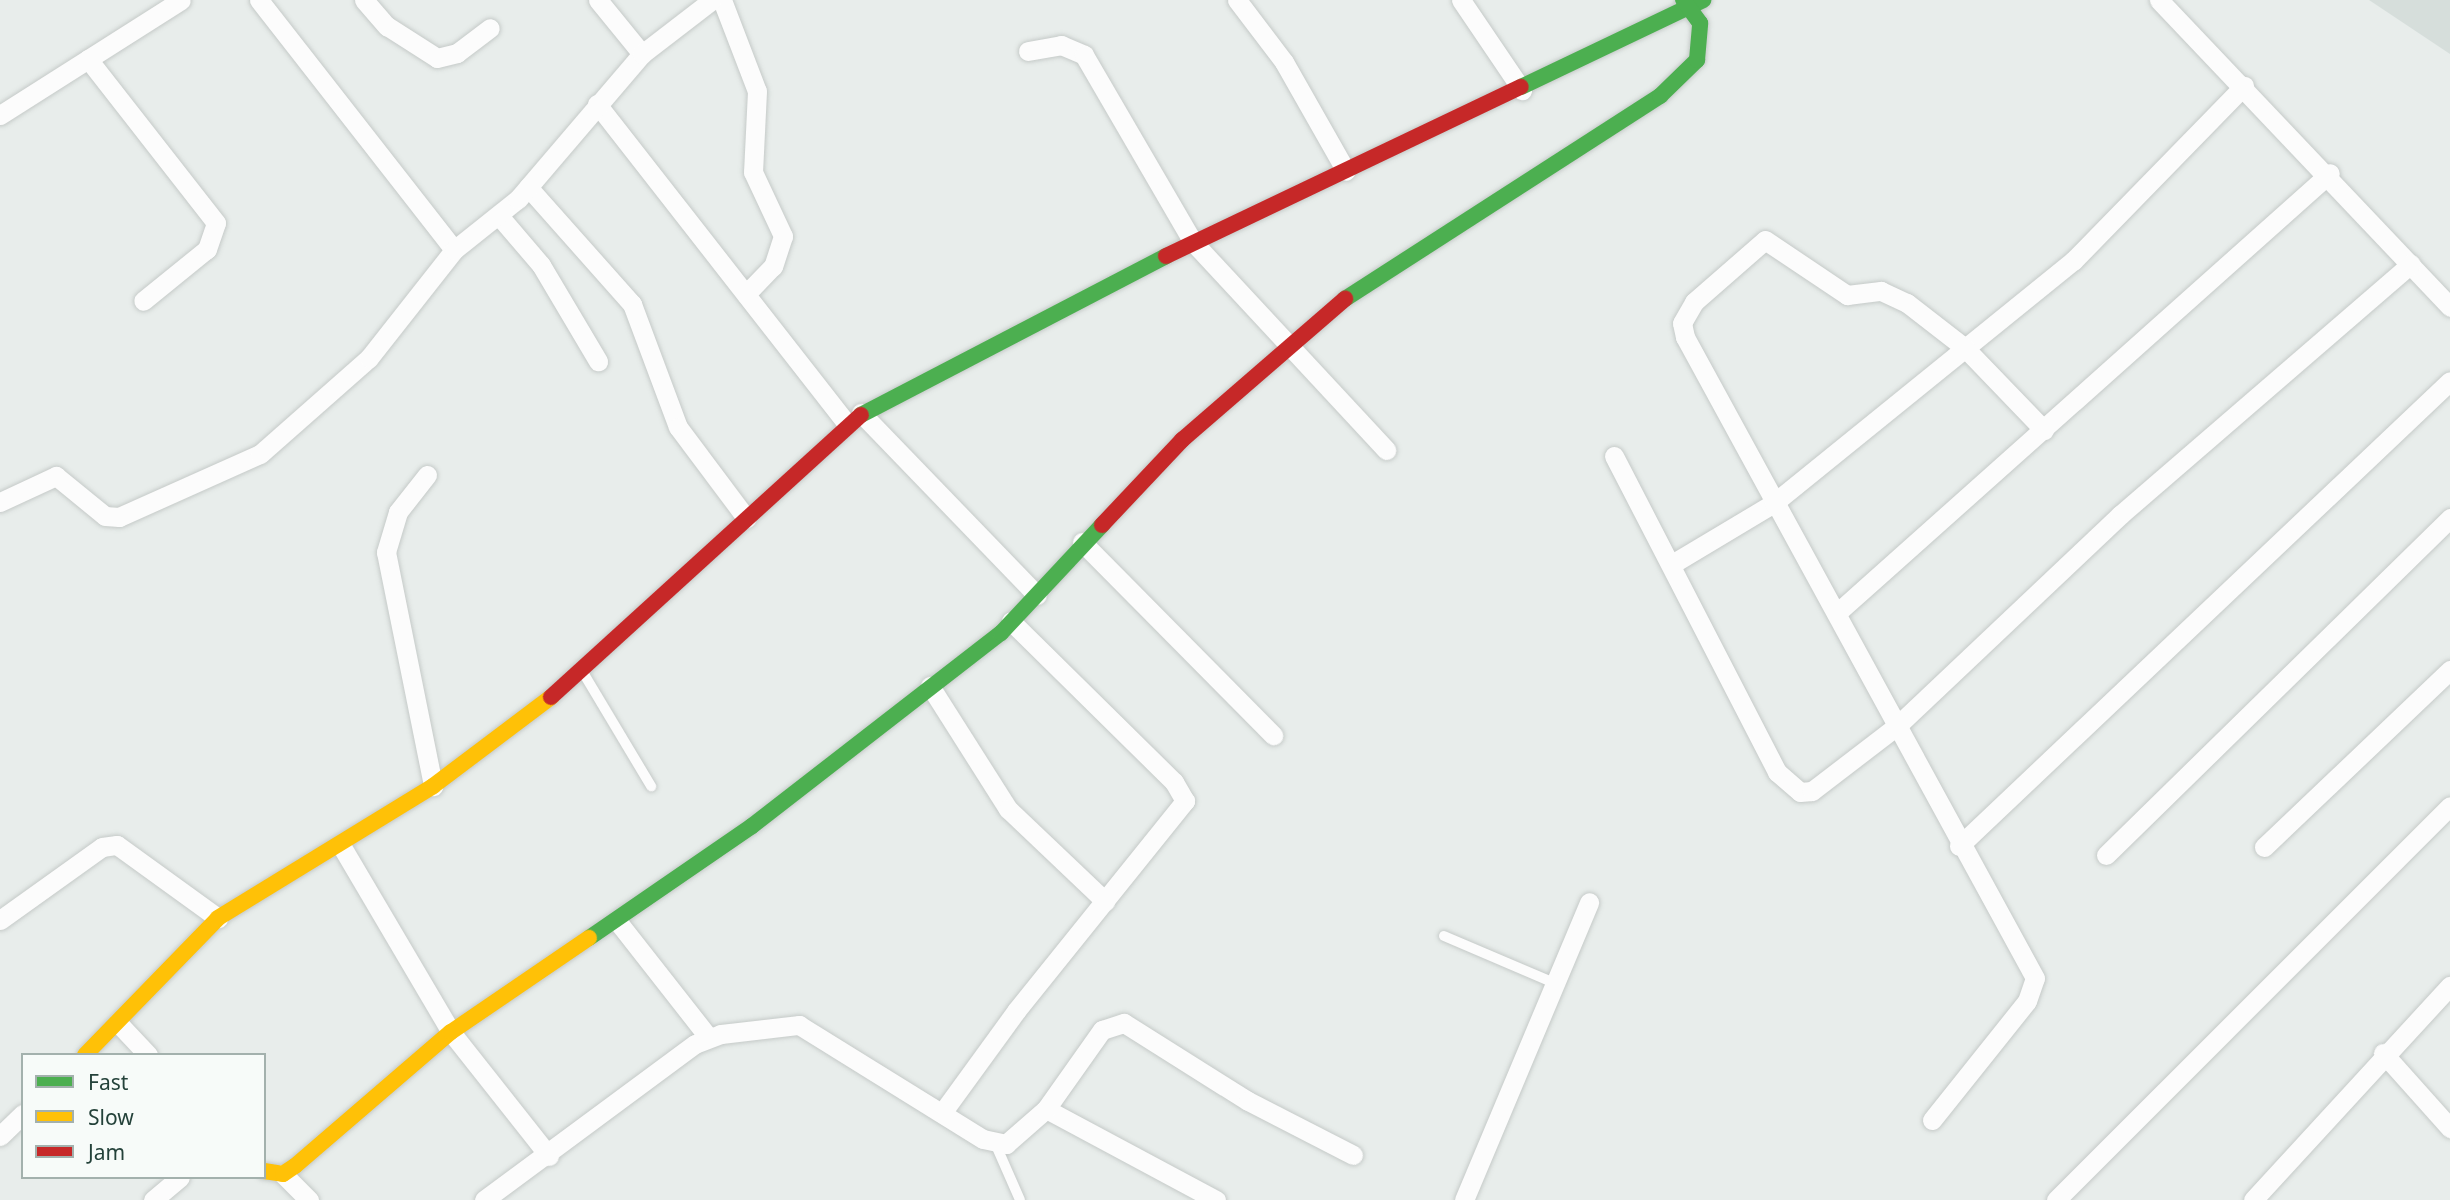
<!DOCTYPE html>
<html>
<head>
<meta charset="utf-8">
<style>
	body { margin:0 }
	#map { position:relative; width:2450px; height:1200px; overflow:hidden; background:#e8edeb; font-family:"Noto Sans",sans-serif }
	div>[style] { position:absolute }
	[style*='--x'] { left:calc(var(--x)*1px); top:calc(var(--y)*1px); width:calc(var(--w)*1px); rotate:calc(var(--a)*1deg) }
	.built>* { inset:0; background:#d6dedb }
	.roads { filter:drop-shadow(0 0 2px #c5cac8) drop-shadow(0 0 2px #c5cac8) }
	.lane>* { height:10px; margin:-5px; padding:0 5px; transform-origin:5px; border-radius:5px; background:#fcfcfc }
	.street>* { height:19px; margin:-9.5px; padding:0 9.5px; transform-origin:9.5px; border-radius:9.5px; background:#fcfcfc }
	.fast>* { height:16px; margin:-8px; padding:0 8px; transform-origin:8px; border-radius:8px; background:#4caf50 }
	.slow>* { height:16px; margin:-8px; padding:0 8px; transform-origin:8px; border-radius:8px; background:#ffc107 }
	.jam>* { height:16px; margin:-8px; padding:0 8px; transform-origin:8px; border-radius:8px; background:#c62828 }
	span { translate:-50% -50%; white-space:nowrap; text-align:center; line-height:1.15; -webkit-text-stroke:6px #f7fbf9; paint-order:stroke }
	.legend { position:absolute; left:21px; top:1053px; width:245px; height:126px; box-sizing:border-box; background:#f7fbf9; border:2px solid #a3b1ad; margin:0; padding:9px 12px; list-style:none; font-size:21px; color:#24423a }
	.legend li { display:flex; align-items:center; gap:14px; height:35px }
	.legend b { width:35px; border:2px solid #a3b1ad }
</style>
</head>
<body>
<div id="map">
	<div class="built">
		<div style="clip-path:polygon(2369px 0,2450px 0,2450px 54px)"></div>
	</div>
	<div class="roads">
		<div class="lane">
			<div style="--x:584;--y:674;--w:131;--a:59.1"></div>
			<div style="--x:1444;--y:936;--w:117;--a:23.1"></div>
			<div style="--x:995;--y:1143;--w:62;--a:66.3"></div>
		</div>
		<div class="street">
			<div style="--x:259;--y:0;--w:317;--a:52"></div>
			<div style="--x:364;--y:0;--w:35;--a:49"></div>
			<div style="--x:387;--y:26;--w:59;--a:32.6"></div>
			<div style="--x:437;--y:58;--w:21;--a:-14"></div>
			<div style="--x:457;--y:53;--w:41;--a:-37.1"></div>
			<div style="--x:598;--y:0;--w:70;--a:50.8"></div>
			<div style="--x:722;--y:0;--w:97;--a:69"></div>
			<div style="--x:757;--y:91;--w:81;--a:92.8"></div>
			<div style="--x:753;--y:172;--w:71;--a:64.9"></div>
			<div style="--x:783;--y:236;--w:32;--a:108"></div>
			<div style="--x:773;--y:266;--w:39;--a:134"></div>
			<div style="--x:1237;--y:0;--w:78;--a:52.8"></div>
			<div style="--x:1284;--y:62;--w:125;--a:60.4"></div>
			<div style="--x:1461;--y:0;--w:109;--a:55.9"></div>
			<div style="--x:2159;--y:0;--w:423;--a:46.5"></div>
			<div style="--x:1028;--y:51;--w:34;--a:-10"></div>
			<div style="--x:1061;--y:45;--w:25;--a:23"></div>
			<div style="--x:1084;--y:55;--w:216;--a:59.8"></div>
			<div style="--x:1193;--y:242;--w:284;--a:47.1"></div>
			<div style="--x:88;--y:59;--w:208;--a:52"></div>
			<div style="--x:216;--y:223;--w:28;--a:109"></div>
			<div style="--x:207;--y:249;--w:82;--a:140.9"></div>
			<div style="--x:597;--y:104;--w:405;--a:52"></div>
			<div style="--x:0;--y:115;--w:214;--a:-32.4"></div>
			<div style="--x:528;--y:187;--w:157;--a:48.4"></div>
			<div style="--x:632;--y:304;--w:131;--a:69.5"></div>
			<div style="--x:678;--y:427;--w:114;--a:53.2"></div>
			<div style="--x:500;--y:217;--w:63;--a:49.5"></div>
			<div style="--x:541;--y:265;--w:112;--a:59.3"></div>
			<div style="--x:861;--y:413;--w:253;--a:46"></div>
			<div style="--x:1614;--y:456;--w:356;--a:62.7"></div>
			<div style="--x:1777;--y:772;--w:30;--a:41"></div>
			<div style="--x:1800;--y:792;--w:12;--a:-5"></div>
			<div style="--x:1812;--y:791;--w:108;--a:-37.5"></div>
			<div style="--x:1898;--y:725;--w:306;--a:-43.4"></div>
			<div style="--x:2120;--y:515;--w:384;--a:-40.8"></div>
			<div style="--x:427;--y:475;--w:47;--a:128.1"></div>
			<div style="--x:398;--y:512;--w:42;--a:106.7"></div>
			<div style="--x:386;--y:552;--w:239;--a:78.6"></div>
			<div style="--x:0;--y:502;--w:62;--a:-24.9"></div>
			<div style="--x:56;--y:476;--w:63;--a:39.2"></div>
			<div style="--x:105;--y:516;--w:14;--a:4"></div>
			<div style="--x:119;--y:517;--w:154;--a:-24.1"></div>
			<div style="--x:260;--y:454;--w:145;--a:-41.4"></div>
			<div style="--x:369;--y:358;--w:137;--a:-51.8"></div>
			<div style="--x:454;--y:250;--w:82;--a:-38.6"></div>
			<div style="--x:518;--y:199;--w:191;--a:-49.5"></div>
			<div style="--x:642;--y:54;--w:88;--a:-37.6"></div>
			<div style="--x:1082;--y:542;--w:272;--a:45.3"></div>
			<div style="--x:1672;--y:564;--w:119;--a:-30.9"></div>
			<div style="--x:1774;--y:503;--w:385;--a:-39"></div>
			<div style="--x:2073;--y:261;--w:245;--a:-45.7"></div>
			<div style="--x:1838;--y:612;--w:659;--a:-41.74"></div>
			<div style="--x:930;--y:686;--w:146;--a:57.6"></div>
			<div style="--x:1008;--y:809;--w:134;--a:43.5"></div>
			<div style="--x:1959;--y:846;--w:676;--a:-43.44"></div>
			<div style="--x:342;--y:847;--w:215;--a:59.5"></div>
			<div style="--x:451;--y:1032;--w:158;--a:51.7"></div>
			<div style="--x:2264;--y:847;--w:257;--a:-43.6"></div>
			<div style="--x:2106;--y:855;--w:482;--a:-44.4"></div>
			<div style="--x:0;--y:920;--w:125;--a:-35.6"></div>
			<div style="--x:102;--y:847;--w:15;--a:-8"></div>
			<div style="--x:117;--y:845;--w:125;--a:35.9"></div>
			<div style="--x:618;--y:922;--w:147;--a:51.9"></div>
			<div style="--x:118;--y:1023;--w:44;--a:46.8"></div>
			<div style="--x:2383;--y:1053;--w:101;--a:48.2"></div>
			<div style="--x:1046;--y:1109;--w:193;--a:28.2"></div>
			<div style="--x:942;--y:1113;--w:126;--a:-54"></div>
			<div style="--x:1016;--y:1011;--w:270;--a:-51.2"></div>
			<div style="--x:1185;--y:801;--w:22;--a:-120"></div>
			<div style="--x:1174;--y:782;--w:229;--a:-135.4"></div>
			<div style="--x:1932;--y:1120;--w:152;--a:-51.4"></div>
			<div style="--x:2027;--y:1001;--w:24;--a:-71"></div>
			<div style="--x:2035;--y:978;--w:730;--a:-118.64"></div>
			<div style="--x:1685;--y:337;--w:14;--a:-102"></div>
			<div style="--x:1682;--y:323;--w:24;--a:-60"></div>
			<div style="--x:1694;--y:302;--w:94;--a:-41.1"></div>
			<div style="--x:1765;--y:240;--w:99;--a:33.9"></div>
			<div style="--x:1847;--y:295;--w:34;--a:-7"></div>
			<div style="--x:1881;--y:291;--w:29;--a:25"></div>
			<div style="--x:1907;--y:303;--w:73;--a:37.8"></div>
			<div style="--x:1965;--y:348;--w:114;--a:46.1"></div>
			<div style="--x:0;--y:1136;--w:32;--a:-44"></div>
			<div style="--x:283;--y:1174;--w:37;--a:45"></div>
			<div style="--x:153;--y:1200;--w:35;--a:-40"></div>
			<div style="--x:484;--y:1200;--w:262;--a:-36.5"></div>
			<div style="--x:695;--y:1044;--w:28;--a:-21"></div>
			<div style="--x:721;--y:1034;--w:79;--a:-6.6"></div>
			<div style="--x:799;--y:1025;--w:216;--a:31.8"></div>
			<div style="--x:983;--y:1139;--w:24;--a:12"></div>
			<div style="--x:1006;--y:1144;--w:53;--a:-41.2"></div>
			<div style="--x:1046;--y:1109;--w:97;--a:-54.7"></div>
			<div style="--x:1102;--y:1030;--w:23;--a:-18"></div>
			<div style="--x:1124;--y:1023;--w:146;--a:32.2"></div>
			<div style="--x:1248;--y:1101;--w:118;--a:27.2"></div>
			<div style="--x:1464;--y:1200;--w:323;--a:-67.2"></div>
			<div style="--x:2056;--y:1200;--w:557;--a:-45"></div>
			<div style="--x:2253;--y:1200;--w:291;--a:-47.4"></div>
		</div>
		<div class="fast">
			<div style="--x:1521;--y:87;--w:202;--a:-25.5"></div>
			<div style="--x:1345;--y:299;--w:375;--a:-32.8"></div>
			<div style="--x:1660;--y:96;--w:52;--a:-44.2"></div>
			<div style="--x:1697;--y:60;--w:37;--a:-85"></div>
			<div style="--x:1700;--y:23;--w:29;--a:-126"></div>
			<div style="--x:861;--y:415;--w:344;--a:-27.5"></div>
			<div style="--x:589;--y:938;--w:198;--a:-34.5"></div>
			<div style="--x:752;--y:826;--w:315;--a:-37.8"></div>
			<div style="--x:1001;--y:633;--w:148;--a:-46.9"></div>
		</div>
		<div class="slow">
			<div style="--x:85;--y:1055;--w:191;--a:-45.8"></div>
			<div style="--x:218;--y:918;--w:252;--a:-31.5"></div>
			<div style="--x:433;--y:786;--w:148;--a:-37"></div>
			<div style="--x:264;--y:1171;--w:19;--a:9"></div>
			<div style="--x:283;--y:1174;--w:14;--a:-34"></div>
			<div style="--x:295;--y:1166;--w:206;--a:-40.7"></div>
			<div style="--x:451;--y:1032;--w:167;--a:-34.3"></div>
		</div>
		<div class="jam">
			<div style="--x:1166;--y:256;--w:393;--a:-25.5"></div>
			<div style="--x:1102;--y:525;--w:117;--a:-46.7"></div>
			<div style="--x:1182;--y:440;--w:216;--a:-40.9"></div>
			<div style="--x:551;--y:697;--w:419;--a:-42.3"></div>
		</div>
	</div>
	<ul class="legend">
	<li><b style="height:9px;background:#4caf50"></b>Fast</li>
	<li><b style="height:9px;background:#ffc107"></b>Slow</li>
	<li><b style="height:9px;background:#c62828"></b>Jam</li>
	</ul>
</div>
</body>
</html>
